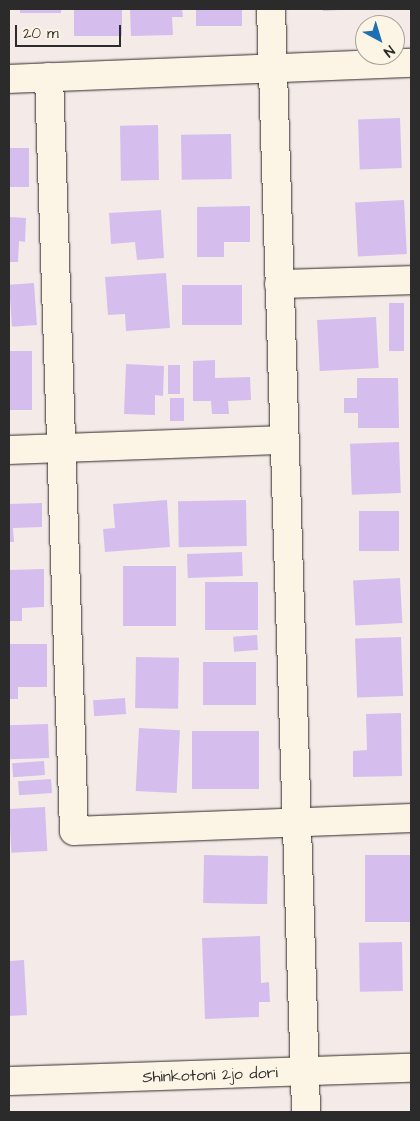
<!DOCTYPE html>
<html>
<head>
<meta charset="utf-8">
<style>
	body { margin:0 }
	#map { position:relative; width:420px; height:1121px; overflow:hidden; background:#f4eae7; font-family:"Architects Daughter",sans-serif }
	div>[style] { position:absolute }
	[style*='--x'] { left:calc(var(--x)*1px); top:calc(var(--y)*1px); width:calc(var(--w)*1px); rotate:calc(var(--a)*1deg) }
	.building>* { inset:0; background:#d5beee; transform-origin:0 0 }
	.roads { filter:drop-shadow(0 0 1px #2b2b2b) drop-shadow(0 0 1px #2b2b2b) }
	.minor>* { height:28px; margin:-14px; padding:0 14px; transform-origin:14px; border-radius:14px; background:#fcf5e5 }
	span { translate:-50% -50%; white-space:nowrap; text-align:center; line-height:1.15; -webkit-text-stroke:5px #fcf5e5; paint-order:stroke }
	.street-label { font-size:16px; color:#2b2b2b }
	.frame { position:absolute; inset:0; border:10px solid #2b2b2b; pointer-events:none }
	.north { position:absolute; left:355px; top:15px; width:50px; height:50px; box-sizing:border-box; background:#fcf5e5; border:1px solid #a8a49b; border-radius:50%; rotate:141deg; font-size:14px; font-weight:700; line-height:20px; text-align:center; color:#2b2b2b }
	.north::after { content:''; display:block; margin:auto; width:18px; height:22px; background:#1f6fb2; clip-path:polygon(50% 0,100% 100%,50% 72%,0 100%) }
	.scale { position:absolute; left:15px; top:25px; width:106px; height:22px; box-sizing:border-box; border:2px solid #2b2b2b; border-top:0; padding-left:6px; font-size:15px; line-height:18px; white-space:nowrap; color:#2b2b2b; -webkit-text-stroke:4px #fcf5e5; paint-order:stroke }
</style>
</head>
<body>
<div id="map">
	<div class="building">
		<div style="left:20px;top:9px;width:41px;height:4px"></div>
		<div style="left:74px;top:9px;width:48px;height:27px"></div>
		<div style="clip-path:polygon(130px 9px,182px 9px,183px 17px,172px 17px,173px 35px,131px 36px)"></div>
		<div style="left:196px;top:9px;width:46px;height:17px"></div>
		<div style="clip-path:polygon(323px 9px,339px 9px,339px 10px,323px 11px)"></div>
		<div style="left:400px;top:118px;width:50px;height:42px;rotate:88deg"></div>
		<div style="left:158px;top:125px;width:55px;height:38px;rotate:89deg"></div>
		<div style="left:231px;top:134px;width:45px;height:50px;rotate:89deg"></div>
		<div style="left:9px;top:148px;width:20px;height:39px"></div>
		<div style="left:404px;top:200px;width:54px;height:49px;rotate:87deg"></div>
		<div style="clip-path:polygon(250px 206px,250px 242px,224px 242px,224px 257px,197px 257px,197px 207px)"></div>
		<div style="clip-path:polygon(161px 210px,164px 258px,137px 260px,135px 242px,111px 244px,109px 213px)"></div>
		<div style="clip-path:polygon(9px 217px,26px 218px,25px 242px,19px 241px,18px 262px,9px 262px)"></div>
		<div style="clip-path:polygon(166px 273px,170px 328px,126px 331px,125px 314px,108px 315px,105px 277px)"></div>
		<div style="left:34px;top:283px;width:42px;height:25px;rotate:86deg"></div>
		<div style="left:182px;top:285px;width:60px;height:40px"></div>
		<div style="left:389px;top:303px;width:15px;height:48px"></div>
		<div style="left:376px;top:317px;width:51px;height:59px;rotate:87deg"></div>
		<div style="left:9px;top:351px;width:23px;height:59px"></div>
		<div style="clip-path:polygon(215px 360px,215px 378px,250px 377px,251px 400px,228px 401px,229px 414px,212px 414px,211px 401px,193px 401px,193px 361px)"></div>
		<div style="clip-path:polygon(126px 364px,164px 366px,163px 396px,155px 395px,155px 415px,124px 414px)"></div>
		<div style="left:168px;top:365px;width:12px;height:29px"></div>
		<div style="clip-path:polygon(357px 378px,398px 378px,399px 428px,358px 428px,358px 413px,344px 413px,344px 398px,357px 398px)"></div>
		<div style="left:170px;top:398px;width:14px;height:23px"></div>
		<div style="left:399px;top:442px;width:51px;height:49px;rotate:88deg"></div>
		<div style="clip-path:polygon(167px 500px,170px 547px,105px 552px,103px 529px,115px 528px,113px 504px)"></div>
		<div style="left:246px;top:500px;width:46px;height:68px;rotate:89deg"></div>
		<div style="clip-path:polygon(42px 503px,42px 527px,13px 528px,14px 542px,9px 542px,9px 504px)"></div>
		<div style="left:399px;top:511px;width:40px;height:40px;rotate:90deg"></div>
		<div style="left:242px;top:552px;width:24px;height:55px;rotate:88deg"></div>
		<div style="left:123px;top:566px;width:53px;height:60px"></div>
		<div style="clip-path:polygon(44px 569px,44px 607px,22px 608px,22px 621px,9px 621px,9px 570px)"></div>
		<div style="left:400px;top:578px;width:45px;height:47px;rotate:87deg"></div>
		<div style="left:205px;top:582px;width:53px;height:48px"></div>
		<div style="left:257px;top:635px;width:15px;height:24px;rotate:86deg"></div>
		<div style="left:401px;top:637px;width:59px;height:46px;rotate:88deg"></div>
		<div style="clip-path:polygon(9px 644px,47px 644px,47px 687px,18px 687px,18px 699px,9px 699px)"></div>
		<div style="left:136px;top:657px;width:43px;height:51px;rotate:1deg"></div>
		<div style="left:203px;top:662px;width:53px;height:43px"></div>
		<div style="left:125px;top:698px;width:16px;height:32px;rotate:86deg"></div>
		<div style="clip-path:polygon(401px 713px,402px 776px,353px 777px,353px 751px,367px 750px,366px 714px)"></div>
		<div style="left:48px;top:724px;width:34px;height:39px;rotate:88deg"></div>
		<div style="left:139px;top:728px;width:41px;height:63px;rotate:3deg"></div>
		<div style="left:192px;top:731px;width:67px;height:58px"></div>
		<div style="left:44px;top:761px;width:14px;height:32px;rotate:86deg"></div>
		<div style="left:51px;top:779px;width:14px;height:33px;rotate:86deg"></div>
		<div style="left:45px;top:807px;width:44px;height:36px;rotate:87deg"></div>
		<div style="left:204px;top:855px;width:64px;height:48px;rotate:1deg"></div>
		<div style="left:411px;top:855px;width:67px;height:46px;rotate:90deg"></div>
		<div style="clip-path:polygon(260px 936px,261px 983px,269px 982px,270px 1002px,259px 1002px,259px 1017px,205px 1019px,202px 938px)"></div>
		<div style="left:402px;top:942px;width:49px;height:43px;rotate:89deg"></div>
		<div style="clip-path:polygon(24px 960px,27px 1015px,9px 1016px,9px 961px)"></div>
	</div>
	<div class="roads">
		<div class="minor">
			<div style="--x:271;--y:9;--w:1104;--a:88.18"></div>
			<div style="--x:49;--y:77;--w:754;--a:88.1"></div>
			<div style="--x:74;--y:831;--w:337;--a:-2.2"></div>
			<div style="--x:9;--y:79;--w:402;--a:-2.3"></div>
			<div style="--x:279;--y:284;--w:132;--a:-1.7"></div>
			<div style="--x:9;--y:450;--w:276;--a:-2.1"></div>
			<div style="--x:9;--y:1081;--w:402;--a:-1.9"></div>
		</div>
	</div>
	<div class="street-label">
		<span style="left:210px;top:1075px;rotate:-2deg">Shinkotoni 2jo dori</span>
	</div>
	<div class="frame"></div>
	<div class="north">N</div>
	<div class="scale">20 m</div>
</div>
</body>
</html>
